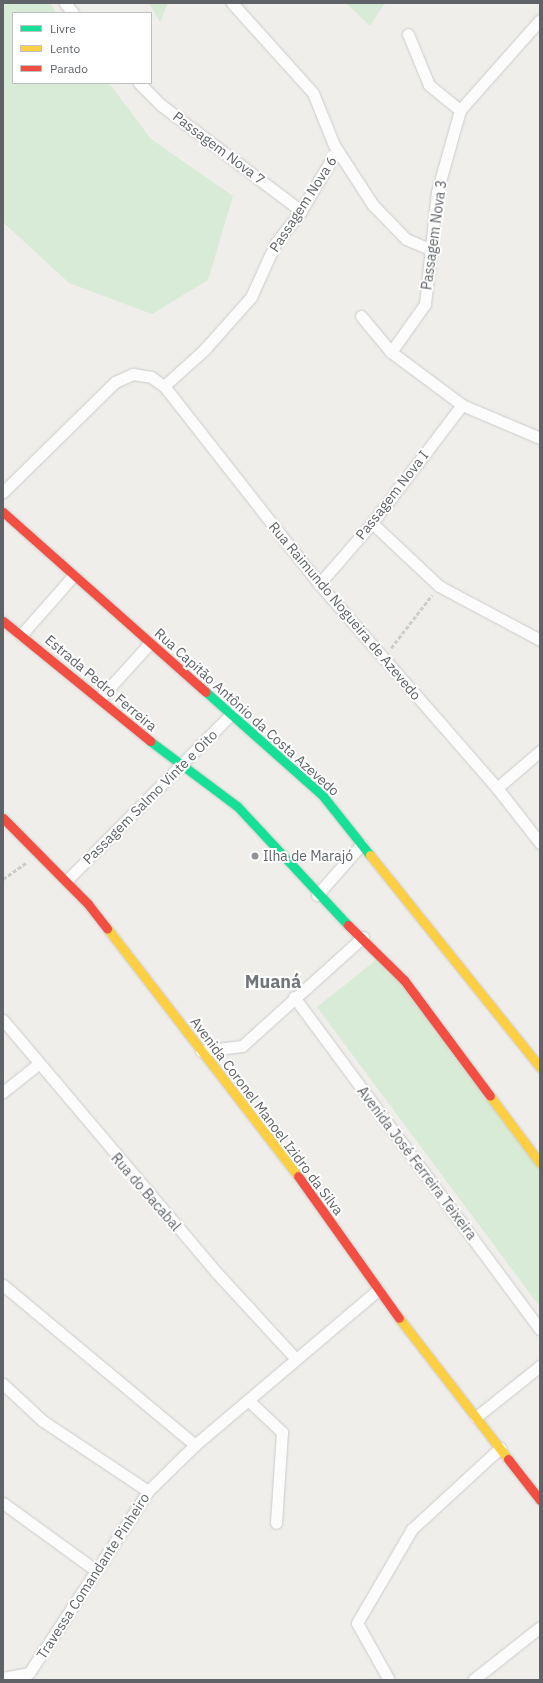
<!DOCTYPE html>
<html>
<head>
<meta charset="utf-8">
<style>
	body { margin:0 }
	#map { position:relative; width:543px; height:1683px; overflow:hidden; background:#efeeea; font-family:"IBM Plex Sans",sans-serif }
	div>[style] { position:absolute }
	[style*='--x'] { left:calc(var(--x)*1px); top:calc(var(--y)*1px); width:calc(var(--w)*1px); rotate:calc(var(--a)*1deg) }
	.green>* { inset:0; background:#d8ebd6 }
	.path>* { height:2.5px; margin-top:-1.25px; transform-origin:0; background:repeating-linear-gradient(90deg,#cacfcc 0 4px,transparent 0 6px) }
	.roads { filter:drop-shadow(0 0 1px #cbcccc) drop-shadow(0 0 1px #cbcccc) }
	.street>* { height:11px; margin:-5.5px; padding:0 5.5px; transform-origin:5.5px; border-radius:5.5px; background:#fdfcfc }
	.fast>* { height:9px; margin:-4.5px; padding:0 4.5px; transform-origin:4.5px; border-radius:4.5px; background:#16e098 }
	.slow>* { height:9px; margin:-4.5px; padding:0 4.5px; transform-origin:4.5px; border-radius:4.5px; background:#ffcf43 }
	.jam>* { height:9px; margin:-4.5px; padding:0 4.5px; transform-origin:4.5px; border-radius:4.5px; background:#f24e42 }
	.dots>* { width:11px; height:11px; translate:-50% -50%; box-sizing:border-box; border:2px solid #fff; border-radius:50% }
	span { translate:-50% -50%; white-space:nowrap; text-align:center; line-height:1.15; -webkit-text-stroke:4px #fff; paint-order:stroke }
	.street-label { font-size:14px; color:#5f6368 }
	.poi-label { font-size:14px; color:#5f6368 }
	.left { translate:0 -50%; text-align:left }
	.district-label { font-size:18px; color:#70757a; font-weight:700 }
	.frame { position:absolute; inset:0; border:4px solid #5f6368; pointer-events:none }
	.legend { position:absolute; left:12px; top:12px; width:140px; height:72px; box-sizing:border-box; background:#fff; border:1px solid #bfc1c3; margin:0; padding:5px 7px; list-style:none; font-size:12px; color:#5f6368 }
	.legend li { display:flex; align-items:center; gap:8px; height:20px }
	.legend b { width:20px; border:1px solid #bfc1c3 }
</style>
</head>
<body>
<div id="map">
	<div class="green">
		<div style="clip-path:polygon(3px 3px,50px 3px,57px 13px,13px 13px,13px 83px,109px 83px,151px 139px,233px 196px,208px 280px,152px 314px,69px 283px,3px 222px)"></div>
		<div style="clip-path:polygon(149px 3px,168px 3px,160px 22px)"></div>
		<div style="clip-path:polygon(346px 3px,385px 3px,370px 26px)"></div>
		<div style="clip-path:polygon(380px 957px,540px 1163px,540px 1307px,317px 1007px)"></div>
	</div>
	<div class="path">
		<div style="--x:391;--y:648;--w:67;--a:-52.3"></div>
		<div style="--x:3;--y:879;--w:29;--a:-35"></div>
	</div>
	<div class="roads">
		<div class="street">
			<div style="--x:65;--y:3;--w:13;--a:51"></div>
			<div style="--x:232;--y:3;--w:121;--a:48"></div>
			<div style="--x:313;--y:93;--w:56;--a:68"></div>
			<div style="--x:334;--y:145;--w:72;--a:57"></div>
			<div style="--x:373;--y:205;--w:47;--a:45.9"></div>
			<div style="--x:406;--y:239;--w:25;--a:23"></div>
			<div style="--x:408;--y:34;--w:55;--a:67.6"></div>
			<div style="--x:429;--y:85;--w:40;--a:39"></div>
			<div style="--x:139;--y:83;--w:31;--a:45"></div>
			<div style="--x:161;--y:105;--w:176;--a:37.1"></div>
			<div style="--x:361;--y:316;--w:47;--a:50.2"></div>
			<div style="--x:391;--y:352;--w:89;--a:36.7"></div>
			<div style="--x:462;--y:405;--w:85;--a:22.9"></div>
			<div style="--x:391;--y:352;--w:59;--a:-54.7"></div>
			<div style="--x:425;--y:304;--w:113;--a:-83.9"></div>
			<div style="--x:437;--y:192;--w:85;--a:-74.3"></div>
			<div style="--x:460;--y:110;--w:120;--a:-48.4"></div>
			<div style="--x:164;--y:386;--w:54;--a:-42"></div>
			<div style="--x:204;--y:350;--w:71;--a:-48.4"></div>
			<div style="--x:251;--y:297;--w:58;--a:-65.6"></div>
			<div style="--x:275;--y:244;--w:42;--a:-51.8"></div>
			<div style="--x:301;--y:211;--w:71;--a:-59.5"></div>
			<div style="--x:3;--y:492;--w:157;--a:-44.5"></div>
			<div style="--x:115;--y:382;--w:20;--a:-24"></div>
			<div style="--x:133;--y:374;--w:18;--a:9"></div>
			<div style="--x:151;--y:377;--w:16;--a:35"></div>
			<div style="--x:164;--y:386;--w:251;--a:51.9"></div>
			<div style="--x:319;--y:584;--w:271;--a:48.9"></div>
			<div style="--x:497;--y:788;--w:70;--a:52"></div>
			<div style="--x:372;--y:523;--w:92;--a:43.2"></div>
			<div style="--x:439;--y:586;--w:115;--a:28.1"></div>
			<div style="--x:319;--y:584;--w:81;--a:-49"></div>
			<div style="--x:372;--y:523;--w:148;--a:-52.7"></div>
			<div style="--x:21;--y:635;--w:79;--a:-48.6"></div>
			<div style="--x:100;--y:698;--w:74;--a:-47.7"></div>
			<div style="--x:497;--y:788;--w:57;--a:-40.7"></div>
			<div style="--x:67;--y:880;--w:235;--a:-45.3"></div>
			<div style="--x:317;--y:895;--w:67;--a:-48.7"></div>
			<div style="--x:294;--y:997;--w:413;--a:53.5"></div>
			<div style="--x:3;--y:1020;--w:330;--a:49.8"></div>
			<div style="--x:216;--y:1272;--w:118;--a:47.4"></div>
			<div style="--x:201;--y:1051;--w:41;--a:-7"></div>
			<div style="--x:242;--y:1046;--w:163;--a:-42"></div>
			<div style="--x:3;--y:1092;--w:43;--a:-38.5"></div>
			<div style="--x:3;--y:1285;--w:250;--a:39.8"></div>
			<div style="--x:3;--y:1384;--w:54;--a:42.8"></div>
			<div style="--x:43;--y:1421;--w:126;--a:33.7"></div>
			<div style="--x:248;--y:1400;--w:47;--a:43.3"></div>
			<div style="--x:282;--y:1432;--w:91;--a:93.8"></div>
			<div style="--x:476;--y:1417;--w:82;--a:-38.6"></div>
			<div style="--x:3;--y:1503;--w:112;--a:36"></div>
			<div style="--x:3;--y:1678;--w:26;--a:-11"></div>
			<div style="--x:29;--y:1673;--w:217;--a:-56.8"></div>
			<div style="--x:148;--y:1491;--w:66;--a:-44.4"></div>
			<div style="--x:195;--y:1445;--w:240;--a:-40.3"></div>
			<div style="--x:389;--y:1680;--w:65;--a:-119.3"></div>
			<div style="--x:357;--y:1623;--w:109;--a:-59.7"></div>
			<div style="--x:412;--y:1529;--w:120;--a:-42.6"></div>
			<div style="--x:473;--y:1680;--w:85;--a:-38.3"></div>
		</div>
		<div class="fast">
			<div style="--x:206;--y:692;--w:157;--a:41.6"></div>
			<div style="--x:323;--y:796;--w:75;--a:51.5"></div>
			<div style="--x:150;--y:741;--w:109;--a:36.8"></div>
			<div style="--x:237;--y:806;--w:163;--a:47"></div>
		</div>
		<div class="slow">
			<div style="--x:370;--y:855;--w:272;--a:51.3"></div>
			<div style="--x:107;--y:928;--w:313;--a:52.4"></div>
			<div style="--x:490;--y:1096;--w:84;--a:53.3"></div>
			<div style="--x:399;--y:1318;--w:178;--a:52.3"></div>
		</div>
		<div class="jam">
			<div style="--x:3;--y:512;--w:271;--a:41.6"></div>
			<div style="--x:3;--y:621;--w:190;--a:39.2"></div>
			<div style="--x:3;--y:818;--w:121;--a:45.3"></div>
			<div style="--x:88;--y:904;--w:31;--a:52"></div>
			<div style="--x:348;--y:925;--w:78;--a:44.5"></div>
			<div style="--x:404;--y:980;--w:144;--a:53.4"></div>
			<div style="--x:298;--y:1176;--w:174;--a:54.6"></div>
			<div style="--x:508;--y:1459;--w:52;--a:52"></div>
		</div>
	</div>
	<div class="dots">
		<div style="left:255px;top:856px;background:#919496"></div>
	</div>
	<div class="street-label">
		<span style="left:219px;top:148px;rotate:37deg">Passagem Nova 7</span>
		<span style="left:303px;top:204px;rotate:-57deg">Passagem Nova 6</span>
		<span style="left:434px;top:235px;rotate:-82deg">Passagem Nova 3</span>
		<span style="left:392px;top:495px;rotate:-52deg">Passagem Nova I</span>
		<span style="left:345px;top:611px;rotate:50deg">Rua Raimundo Nogueira de Azevedo</span>
		<span style="left:101px;top:683px;rotate:40deg">Estrada Pedro Ferreira</span>
		<span style="left:247px;top:712px;rotate:42deg">Rua Capitão Antônio da Costa Azevedo</span>
		<span style="left:150px;top:797px;rotate:-45deg">Passagem Salmo Vinte e Oito</span>
		<span style="left:267px;top:1116px;rotate:53deg">Avenida Coronel Manoel Izidro da Silva</span>
		<span style="left:417px;top:1163px;rotate:53deg">Avenida José Ferreira Teixeira</span>
		<span style="left:146px;top:1192px;rotate:49deg">Rua do Bacabal</span>
		<span style="left:93px;top:1576px;rotate:-57deg">Travessa Comandante Pinheiro</span>
	</div>
	<div class="poi-label">
		<span class="left" style="left:263px;top:856px">Ilha de Marajó</span>
	</div>
	<div class="district-label">
		<span style="left:273px;top:982px">Muaná</span>
	</div>
	<div class="frame"></div>
	<ul class="legend">
	<li><b style="height:5px;background:#16e098"></b>Livre</li>
	<li><b style="height:5px;background:#ffcf43"></b>Lento</li>
	<li><b style="height:5px;background:#f24e42"></b>Parado</li>
	</ul>
</div>
</body>
</html>
